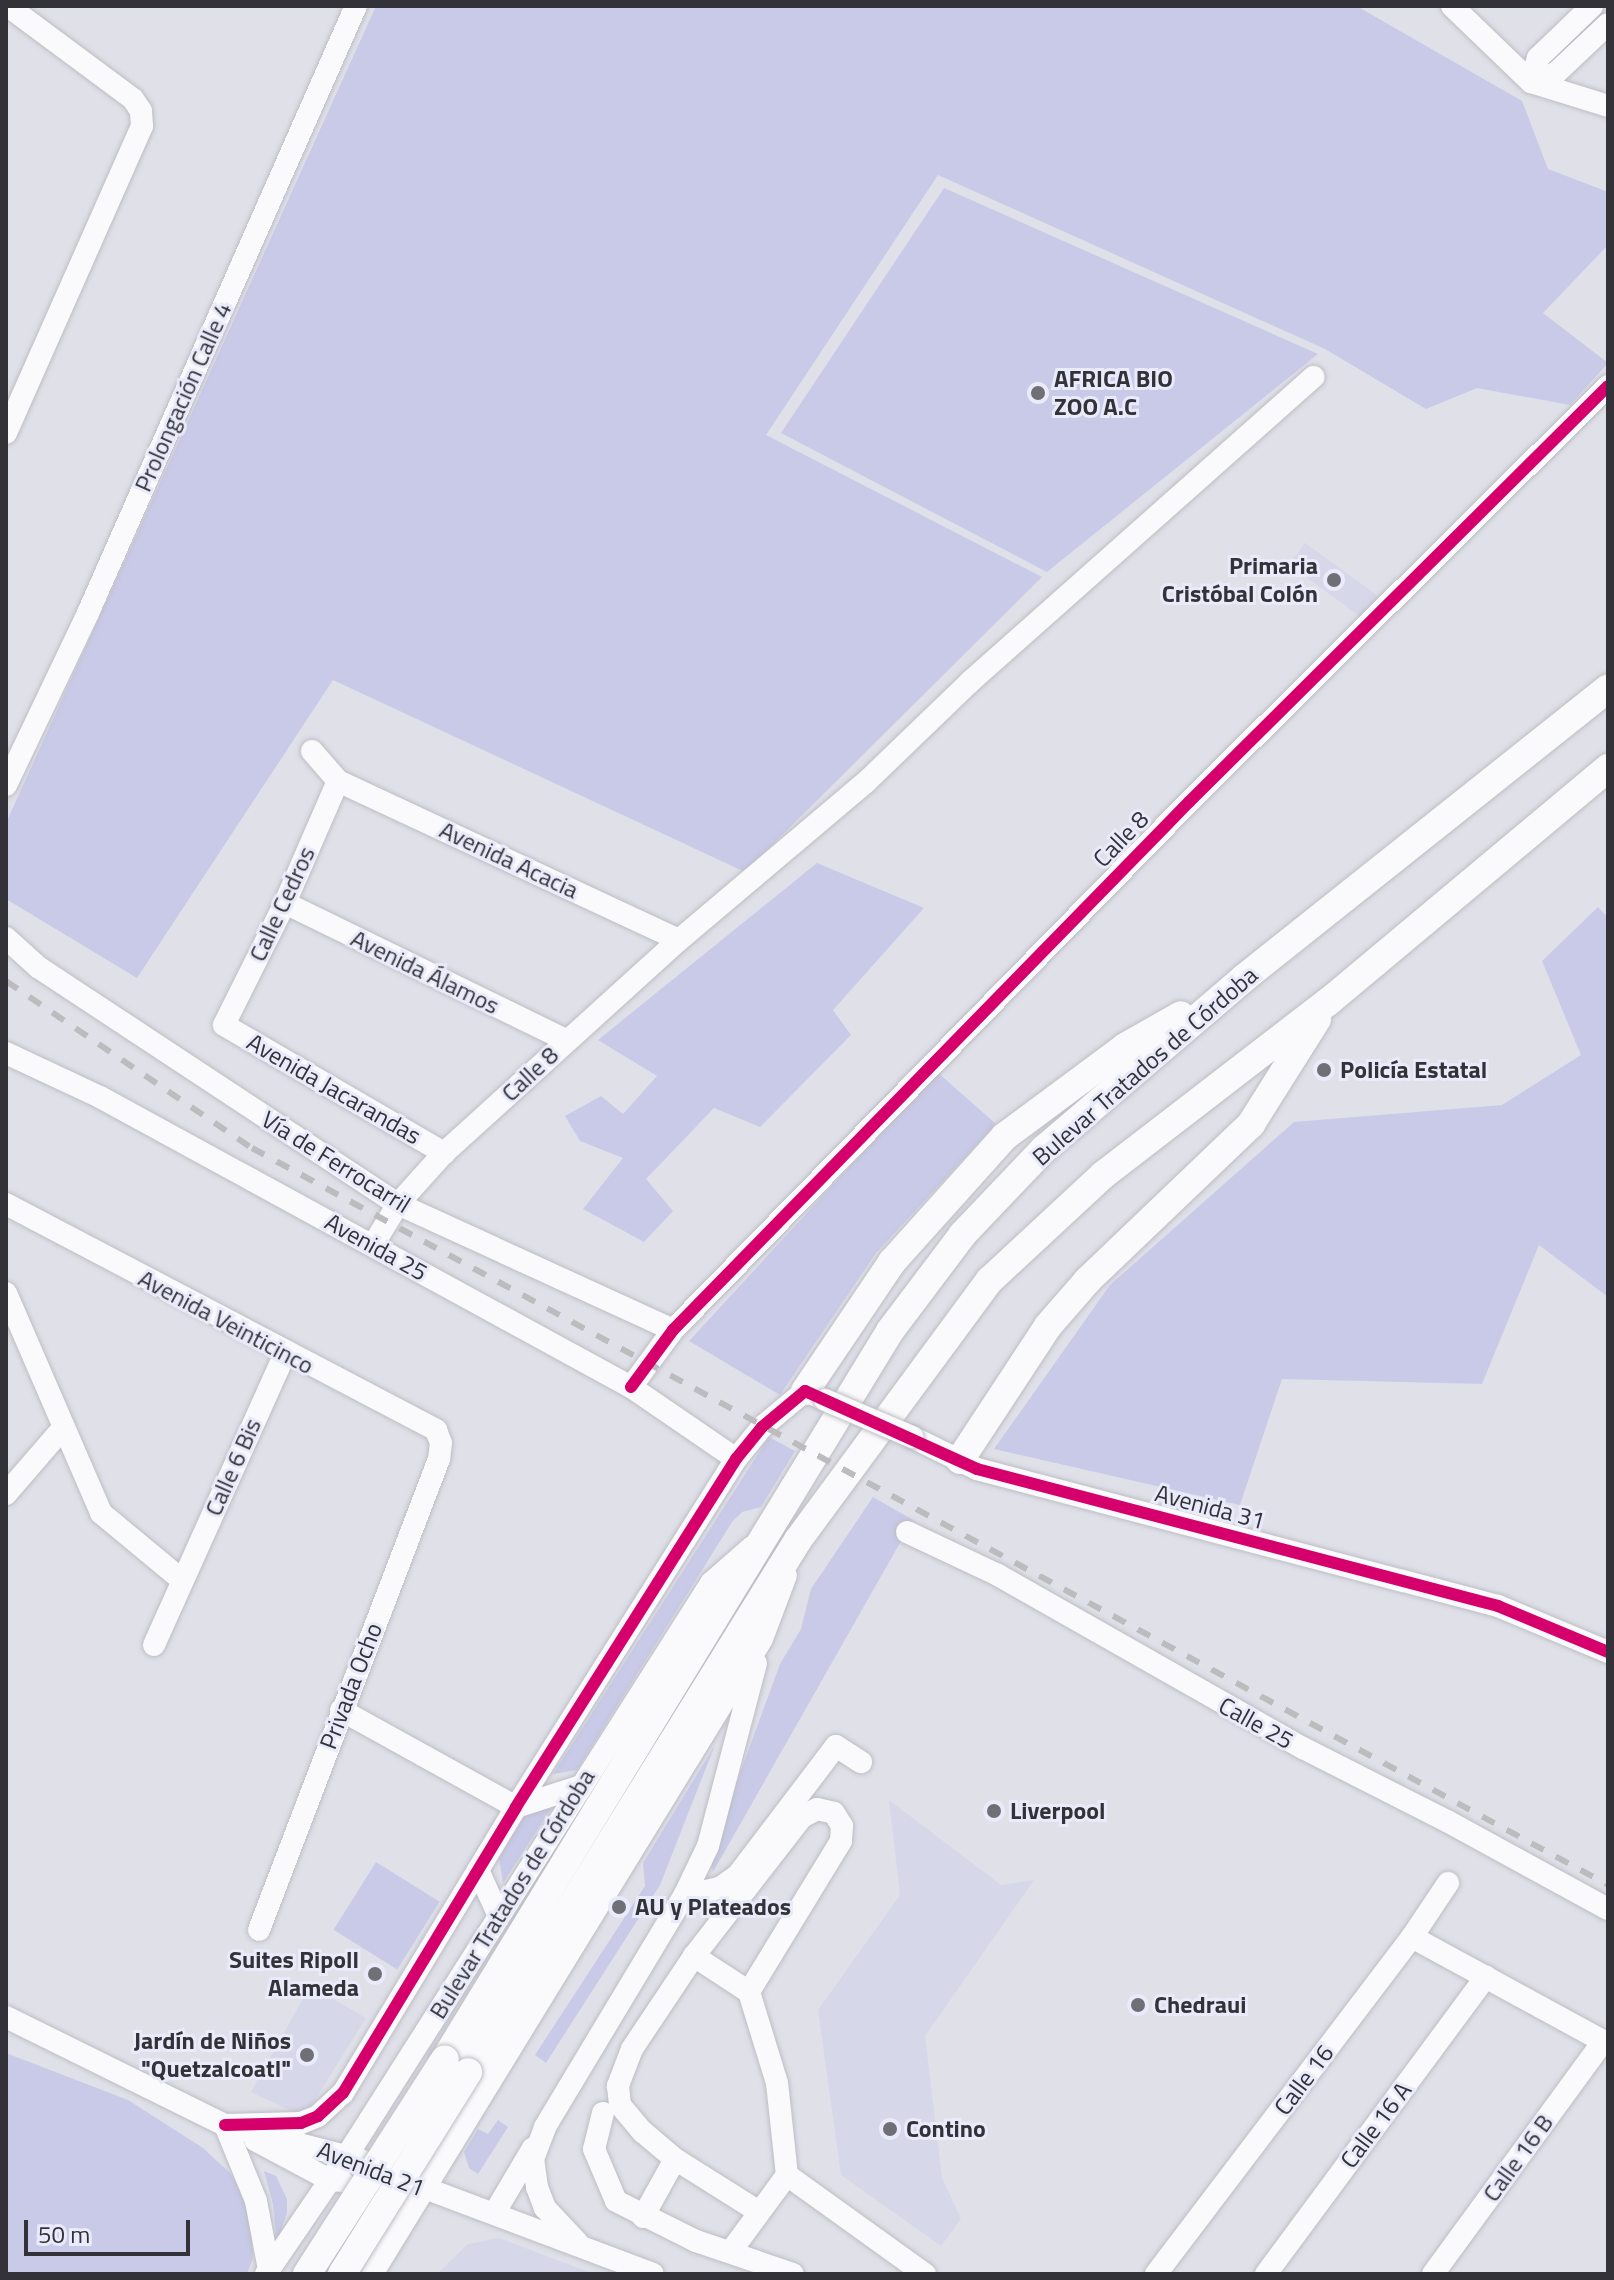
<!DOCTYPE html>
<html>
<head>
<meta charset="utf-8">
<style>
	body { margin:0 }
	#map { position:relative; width:1614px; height:2280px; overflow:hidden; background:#e0e0e9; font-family:"Titillium Web",sans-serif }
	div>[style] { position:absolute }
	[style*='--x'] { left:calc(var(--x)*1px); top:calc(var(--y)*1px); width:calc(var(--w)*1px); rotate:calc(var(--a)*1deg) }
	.built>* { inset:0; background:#d6d7e8; transform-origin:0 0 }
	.green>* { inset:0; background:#c9cae8; transform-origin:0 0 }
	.roads { filter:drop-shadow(0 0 2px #bdbdc4) drop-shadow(0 0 2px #bdbdc4) }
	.minor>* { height:22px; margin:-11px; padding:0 11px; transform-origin:11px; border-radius:11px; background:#fafafc }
	.major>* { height:28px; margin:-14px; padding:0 14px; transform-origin:14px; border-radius:14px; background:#fafafc }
	.rail>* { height:6px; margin-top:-3px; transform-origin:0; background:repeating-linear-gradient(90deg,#bcbcbe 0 14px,transparent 0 28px) }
	.bridges { filter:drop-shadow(0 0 2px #bdbdc4) drop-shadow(0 0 2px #bdbdc4) }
	.minor-bridge>* { height:22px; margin:-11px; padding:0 11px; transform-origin:11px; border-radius:11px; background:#fafafc }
	.major-bridge>* { height:28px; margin:-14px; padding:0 14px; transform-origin:14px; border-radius:14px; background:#fafafc }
	.cycleway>* { height:12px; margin:-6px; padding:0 6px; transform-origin:6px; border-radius:6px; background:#d6006c }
	.dots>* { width:22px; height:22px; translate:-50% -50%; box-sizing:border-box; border:4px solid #e9eafa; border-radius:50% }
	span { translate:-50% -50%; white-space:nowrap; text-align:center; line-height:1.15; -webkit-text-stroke:6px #e9eafa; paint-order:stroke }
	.poi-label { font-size:24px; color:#323238; font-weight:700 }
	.left { translate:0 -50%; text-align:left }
	.right { translate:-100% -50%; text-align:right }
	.street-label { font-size:24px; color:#323238 }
	.frame { position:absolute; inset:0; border:8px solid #323238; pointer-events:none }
	.scale { position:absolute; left:24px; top:2220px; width:166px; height:36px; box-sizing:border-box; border:4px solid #323238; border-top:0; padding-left:10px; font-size:24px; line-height:28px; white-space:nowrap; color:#323238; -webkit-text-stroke:6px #e9eafa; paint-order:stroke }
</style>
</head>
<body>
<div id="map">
	<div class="built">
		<div style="left:1305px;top:543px;width:92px;height:27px;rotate:36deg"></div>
		<div style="clip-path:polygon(889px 1800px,1001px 1885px,1034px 1880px,925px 2036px,942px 2178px,961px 2219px,941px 2246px,841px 2175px,818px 2010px,900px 1895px)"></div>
		<div style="clip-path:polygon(310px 1986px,366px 2018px,310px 2108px,294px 2112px,251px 2092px)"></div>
		<div style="clip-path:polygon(499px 2238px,594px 2274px,437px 2274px,468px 2244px)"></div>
	</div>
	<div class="green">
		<div style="clip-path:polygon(376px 6px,1360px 8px,1522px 101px,1548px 169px,1608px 192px,1608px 245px,1543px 313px,1608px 363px,1570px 405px,1477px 388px,1426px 409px,1325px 349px,938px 175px,766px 435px,1042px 577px,745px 872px,333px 680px,137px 978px,6px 899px,6px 823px)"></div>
		<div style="clip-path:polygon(944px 188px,1318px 354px,1047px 572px,781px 433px)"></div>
		<div style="clip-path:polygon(817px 863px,924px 908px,833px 1010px,851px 1035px,760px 1127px,714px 1108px,646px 1179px,673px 1211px,644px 1242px,583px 1209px,623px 1158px,580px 1141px,565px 1116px,601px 1096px,623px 1114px,657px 1076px,598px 1040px)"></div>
		<div style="clip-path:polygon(1598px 907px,1608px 918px,1608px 1297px,1539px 1245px,1482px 1384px,1282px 1379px,1240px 1505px,994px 1449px,1110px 1285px,1294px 1122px,1502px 1105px,1581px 1055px,1542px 961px)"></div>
		<div style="clip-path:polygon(937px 1072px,996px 1124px,876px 1253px,780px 1395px,689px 1341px)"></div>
		<div style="clip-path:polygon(769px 1437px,795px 1451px,761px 1507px,742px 1512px,732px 1522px,577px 1770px,553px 1774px)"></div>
		<div style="clip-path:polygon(873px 1497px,913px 1520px,713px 1872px,710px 1855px,780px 1664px,801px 1629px,811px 1589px)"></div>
		<div style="clip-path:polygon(715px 1745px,660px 1885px,546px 2063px,535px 2055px,645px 1886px,643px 1863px)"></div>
		<div style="clip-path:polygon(554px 1804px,503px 1883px,499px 1858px,526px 1812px)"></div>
		<div style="left:376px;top:1862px;width:75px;height:80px;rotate:32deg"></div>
		<div style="clip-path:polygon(6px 2053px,128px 2100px,203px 2148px,230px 2173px,246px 2200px,252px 2225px,253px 2258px,247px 2274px,6px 2274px)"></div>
		<div style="clip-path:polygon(498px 2120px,508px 2127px,478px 2174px,469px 2168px,464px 2152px,478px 2129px,488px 2134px)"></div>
		<div style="clip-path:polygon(264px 2171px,276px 2176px,287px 2199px,287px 2213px,279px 2236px,276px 2236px,273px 2204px)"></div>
	</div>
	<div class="roads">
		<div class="minor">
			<div style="--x:1452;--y:6;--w:110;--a:43.9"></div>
			<div style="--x:1531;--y:82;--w:81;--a:17.3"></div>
			<div style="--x:1531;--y:82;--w:25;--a:-74"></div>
			<div style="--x:1538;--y:58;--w:75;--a:-43.9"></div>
			<div style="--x:1531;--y:82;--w:27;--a:-20"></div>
			<div style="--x:1556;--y:73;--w:71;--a:-43.3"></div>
			<div style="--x:6;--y:433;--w:336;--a:-66.1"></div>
			<div style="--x:142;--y:126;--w:15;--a:-94"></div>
			<div style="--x:141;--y:111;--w:14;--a:-124"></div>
			<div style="--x:133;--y:99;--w:156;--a:-143.4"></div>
			<div style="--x:312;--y:751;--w:40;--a:49"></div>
			<div style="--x:338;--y:781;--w:376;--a:25"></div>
			<div style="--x:338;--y:781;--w:133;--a:113.5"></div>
			<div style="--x:285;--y:903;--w:136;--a:116.6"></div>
			<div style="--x:224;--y:1025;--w:255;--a:30.2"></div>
			<div style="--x:6;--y:785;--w:191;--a:-64.5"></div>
			<div style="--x:88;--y:613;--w:664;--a:-66.18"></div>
			<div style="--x:285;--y:903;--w:313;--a:26"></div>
			<div style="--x:6;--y:938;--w:43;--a:42.2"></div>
			<div style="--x:38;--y:967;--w:431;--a:33.4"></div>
			<div style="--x:398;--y:1204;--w:302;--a:24.6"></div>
			<div style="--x:6;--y:1053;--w:104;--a:25.1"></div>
			<div style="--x:100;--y:1097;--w:605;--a:28.64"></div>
			<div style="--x:631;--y:1387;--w:127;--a:34.4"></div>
			<div style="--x:6;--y:1204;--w:486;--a:27.7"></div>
			<div style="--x:436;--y:1430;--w:14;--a:69"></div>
			<div style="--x:441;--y:1443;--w:16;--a:97"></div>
			<div style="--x:439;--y:1459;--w:504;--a:110.92"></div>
			<div style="--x:373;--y:1245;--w:48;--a:-58.6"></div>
			<div style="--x:398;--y:1204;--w:69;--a:-48"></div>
			<div style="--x:444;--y:1153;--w:317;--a:-42.2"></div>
			<div style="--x:679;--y:940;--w:245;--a:-40.2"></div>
			<div style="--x:866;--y:782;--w:146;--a:-43.9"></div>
			<div style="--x:971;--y:681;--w:458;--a:-41.6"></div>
			<div style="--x:6;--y:1293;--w:240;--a:66.6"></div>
			<div style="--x:101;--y:1513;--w:105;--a:39.6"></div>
			<div style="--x:631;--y:1387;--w:71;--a:-53.6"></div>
			<div style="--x:673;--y:1330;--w:738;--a:-45.66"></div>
			<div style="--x:1189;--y:802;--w:590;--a:-44.79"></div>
			<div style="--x:912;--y:1437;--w:72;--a:26.2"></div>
			<div style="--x:977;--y:1469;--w:539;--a:14.73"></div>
			<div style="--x:1498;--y:1606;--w:119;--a:22.7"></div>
			<div style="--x:6;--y:1494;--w:87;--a:-49.2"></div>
			<div style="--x:907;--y:1532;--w:101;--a:25.3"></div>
			<div style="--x:998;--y:1575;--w:351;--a:29.6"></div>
			<div style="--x:1303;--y:1748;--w:161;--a:26.9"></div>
			<div style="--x:1447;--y:1821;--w:183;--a:28.7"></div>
			<div style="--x:154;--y:1645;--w:320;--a:-65.8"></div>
			<div style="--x:341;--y:1710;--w:200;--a:29"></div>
			<div style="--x:516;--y:1807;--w:68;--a:-17.9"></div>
			<div style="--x:478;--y:1870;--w:48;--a:65.6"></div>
			<div style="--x:684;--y:1896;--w:37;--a:-13"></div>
			<div style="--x:720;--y:1888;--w:22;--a:-36"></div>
			<div style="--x:738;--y:1875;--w:162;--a:-52.8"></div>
			<div style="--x:836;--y:1746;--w:30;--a:33"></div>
			<div style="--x:1412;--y:1937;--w:223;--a:28.6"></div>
			<div style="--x:694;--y:1956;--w:176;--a:-52.2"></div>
			<div style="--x:802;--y:1817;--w:17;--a:-28"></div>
			<div style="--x:817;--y:1809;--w:17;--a:13"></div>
			<div style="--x:834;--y:1813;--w:15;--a:58"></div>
			<div style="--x:842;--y:1826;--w:15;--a:94"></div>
			<div style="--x:841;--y:1841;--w:177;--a:121.4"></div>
			<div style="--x:749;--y:1992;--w:95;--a:72.9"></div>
			<div style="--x:777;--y:2083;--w:93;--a:83.8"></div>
			<div style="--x:787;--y:2175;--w:170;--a:35.7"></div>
			<div style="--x:749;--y:1992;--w:66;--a:-146.8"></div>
			<div style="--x:694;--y:1956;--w:112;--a:123.7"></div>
			<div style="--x:632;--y:2049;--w:40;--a:111"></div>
			<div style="--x:618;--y:2086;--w:19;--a:84"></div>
			<div style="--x:620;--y:2105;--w:35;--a:50"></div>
			<div style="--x:643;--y:2132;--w:42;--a:40.2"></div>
			<div style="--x:675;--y:2159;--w:99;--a:32.2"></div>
			<div style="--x:6;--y:2017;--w:244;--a:26.3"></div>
			<div style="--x:225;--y:2125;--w:140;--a:14.4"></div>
			<div style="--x:603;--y:2113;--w:37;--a:104"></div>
			<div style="--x:594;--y:2149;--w:56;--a:67.1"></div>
			<div style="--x:616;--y:2201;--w:89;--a:26.6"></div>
			<div style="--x:696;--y:2241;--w:102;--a:18.8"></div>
			<div style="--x:225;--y:2125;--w:76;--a:-1.5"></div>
			<div style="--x:301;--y:2123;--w:18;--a:-22"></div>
			<div style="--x:318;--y:2116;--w:34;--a:-43"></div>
			<div style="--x:343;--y:2093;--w:334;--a:-58.8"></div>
			<div style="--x:516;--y:1807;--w:412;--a:-57.7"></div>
			<div style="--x:736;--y:1459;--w:41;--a:-50.9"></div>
			<div style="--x:762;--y:1427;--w:56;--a:-39.9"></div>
			<div style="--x:805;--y:1391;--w:15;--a:23"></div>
			<div style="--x:225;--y:2125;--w:82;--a:67.8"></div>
			<div style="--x:256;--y:2201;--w:70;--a:79.3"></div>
			<div style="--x:255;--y:2140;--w:85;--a:28.1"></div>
			<div style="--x:330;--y:2180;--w:12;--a:5"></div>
			<div style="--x:414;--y:2184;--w:255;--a:20.6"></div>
			<div style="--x:495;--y:2212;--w:74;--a:-59.3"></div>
			<div style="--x:643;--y:2217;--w:66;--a:-61.1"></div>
			<div style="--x:577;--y:2242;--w:47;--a:-133.3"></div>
			<div style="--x:545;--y:2208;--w:22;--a:-111"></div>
			<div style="--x:537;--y:2187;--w:28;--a:-98"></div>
			<div style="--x:533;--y:2159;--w:34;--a:-69"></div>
			<div style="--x:545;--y:2127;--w:270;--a:-59"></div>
			<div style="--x:684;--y:1896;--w:55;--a:-64.4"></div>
			<div style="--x:708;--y:1846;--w:189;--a:-75.3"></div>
			<div style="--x:731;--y:2251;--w:94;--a:-53.6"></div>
			<div style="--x:266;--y:2274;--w:145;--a:-55.7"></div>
			<div style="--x:348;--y:2154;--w:677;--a:-57.55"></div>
			<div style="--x:711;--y:1583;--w:55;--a:-41.3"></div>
			<div style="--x:372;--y:2274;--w:745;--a:-58.44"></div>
			<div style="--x:762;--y:1639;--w:68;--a:-69.4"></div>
			<div style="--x:1156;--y:2274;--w:423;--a:-52.8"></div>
			<div style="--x:1412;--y:1937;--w:65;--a:-56.3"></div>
			<div style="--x:1266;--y:2274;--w:370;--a:-53.5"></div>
			<div style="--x:1433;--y:2274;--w:288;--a:-53.8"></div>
		</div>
		<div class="major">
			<div style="--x:805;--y:1391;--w:156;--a:-56"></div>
			<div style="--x:892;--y:1262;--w:168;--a:-48.1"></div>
			<div style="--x:1004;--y:1137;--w:151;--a:-36.6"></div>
			<div style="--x:1125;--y:1047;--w:64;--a:-29.7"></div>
			<div style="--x:960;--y:1460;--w:160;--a:-56.7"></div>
			<div style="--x:1048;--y:1326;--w:61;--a:-49"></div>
			<div style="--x:1088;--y:1280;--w:226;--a:-43.7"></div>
			<div style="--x:1251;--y:1124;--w:124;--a:-57.8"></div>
			<div style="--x:445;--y:2059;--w:853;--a:-58.56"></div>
			<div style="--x:890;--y:1331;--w:121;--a:-53"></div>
			<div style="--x:963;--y:1234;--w:117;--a:-46.4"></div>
			<div style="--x:1044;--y:1149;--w:263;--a:-40.5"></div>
			<div style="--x:1244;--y:978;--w:465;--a:-38.5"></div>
			<div style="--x:468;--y:2072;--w:626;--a:-58.19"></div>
			<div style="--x:798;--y:1540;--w:323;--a:-53.6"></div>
			<div style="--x:990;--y:1280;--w:154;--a:-42.9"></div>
			<div style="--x:1103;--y:1175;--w:284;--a:-37.6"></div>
			<div style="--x:1328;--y:1002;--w:365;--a:-39.9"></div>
		</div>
	</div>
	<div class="rail">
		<div style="--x:6;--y:981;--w:297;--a:34.2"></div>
		<div style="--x:252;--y:1148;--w:1543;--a:28.52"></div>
	</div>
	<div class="bridges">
		<div class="minor-bridge">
			<div style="--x:825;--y:1400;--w:95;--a:23"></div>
		</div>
		<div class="major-bridge">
			<div style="--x:307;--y:2274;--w:255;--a:-57.3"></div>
			<div style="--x:342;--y:2274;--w:238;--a:-58"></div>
		</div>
	</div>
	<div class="cycleway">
		<div style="--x:631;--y:1387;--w:71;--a:-53.6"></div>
		<div style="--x:673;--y:1330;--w:738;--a:-45.66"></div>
		<div style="--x:1189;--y:802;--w:590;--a:-44.79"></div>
		<div style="--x:225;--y:2125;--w:76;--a:-1.5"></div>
		<div style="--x:301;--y:2123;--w:18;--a:-22"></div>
		<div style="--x:318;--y:2116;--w:34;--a:-43"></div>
		<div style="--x:343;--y:2093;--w:334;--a:-58.8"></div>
		<div style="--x:516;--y:1807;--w:412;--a:-57.7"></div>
		<div style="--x:736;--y:1459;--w:41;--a:-50.9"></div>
		<div style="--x:762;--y:1427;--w:56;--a:-39.9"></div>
		<div style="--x:805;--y:1391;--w:189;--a:24.4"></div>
		<div style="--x:977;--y:1469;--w:539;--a:14.73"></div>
		<div style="--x:1498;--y:1606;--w:119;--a:22.7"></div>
	</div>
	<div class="dots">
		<div style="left:1038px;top:393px;background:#6f6f76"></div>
		<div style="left:1334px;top:580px;background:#6f6f76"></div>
		<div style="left:1324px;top:1070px;background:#6f6f76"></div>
		<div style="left:994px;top:1811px;background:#6f6f76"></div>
		<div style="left:619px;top:1907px;background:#6f6f76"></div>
		<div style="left:375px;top:1974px;background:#6f6f76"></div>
		<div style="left:1138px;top:2005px;background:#6f6f76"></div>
		<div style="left:307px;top:2055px;background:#6f6f76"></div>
		<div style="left:890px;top:2129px;background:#6f6f76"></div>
	</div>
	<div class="poi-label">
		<span class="left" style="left:1054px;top:393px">AFRICA BIO<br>ZOO A.C</span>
		<span class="right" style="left:1318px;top:580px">Primaria<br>Cristóbal Colón</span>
		<span class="left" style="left:1340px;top:1070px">Policía Estatal</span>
		<span class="left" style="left:1010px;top:1811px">Liverpool</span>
		<span class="left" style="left:635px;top:1907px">AU y Plateados</span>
		<span class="right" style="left:359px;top:1974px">Suites Ripoll<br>Alameda</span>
		<span class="left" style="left:1154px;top:2005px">Chedraui</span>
		<span class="right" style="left:291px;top:2055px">Jardín de Niños<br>"Quetzalcoatl"</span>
		<span class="left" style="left:906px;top:2129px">Contino</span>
	</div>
	<div class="street-label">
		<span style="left:183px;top:397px;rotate:-66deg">Prolongación Calle 4</span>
		<span style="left:1121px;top:839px;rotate:-46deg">Calle 8</span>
		<span style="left:509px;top:860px;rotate:25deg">Avenida Acacia</span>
		<span style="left:282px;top:904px;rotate:-65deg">Calle Cedros</span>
		<span style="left:425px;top:972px;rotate:26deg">Avenida Álamos</span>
		<span style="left:1145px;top:1066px;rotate:-41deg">Bulevar Tratados de Córdoba</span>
		<span style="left:530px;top:1074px;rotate:-43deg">Calle 8</span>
		<span style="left:334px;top:1089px;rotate:30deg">Avenida Jacarandas</span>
		<span style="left:336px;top:1162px;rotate:32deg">Vía de Ferrocarril</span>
		<span style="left:376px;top:1247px;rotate:29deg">Avenida 25</span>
		<span style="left:226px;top:1322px;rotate:28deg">Avenida Veinticinco</span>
		<span style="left:233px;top:1467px;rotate:-66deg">Calle 6 Bis</span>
		<span style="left:1210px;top:1507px;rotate:15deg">Avenida 31</span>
		<span style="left:351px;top:1686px;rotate:-69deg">Privada Ocho</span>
		<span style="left:1256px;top:1723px;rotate:29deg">Calle 25</span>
		<span style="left:512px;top:1894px;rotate:-58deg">Bulevar Tratados de Córdoba</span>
		<span style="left:1304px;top:2080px;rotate:-53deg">Calle 16</span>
		<span style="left:1376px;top:2125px;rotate:-53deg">Calle 16 A</span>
		<span style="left:1518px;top:2158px;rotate:-54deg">Calle 16 B</span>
		<span style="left:371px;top:2169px;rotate:21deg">Avenida 21</span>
	</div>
	<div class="frame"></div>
	<div class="scale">50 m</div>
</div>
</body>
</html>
